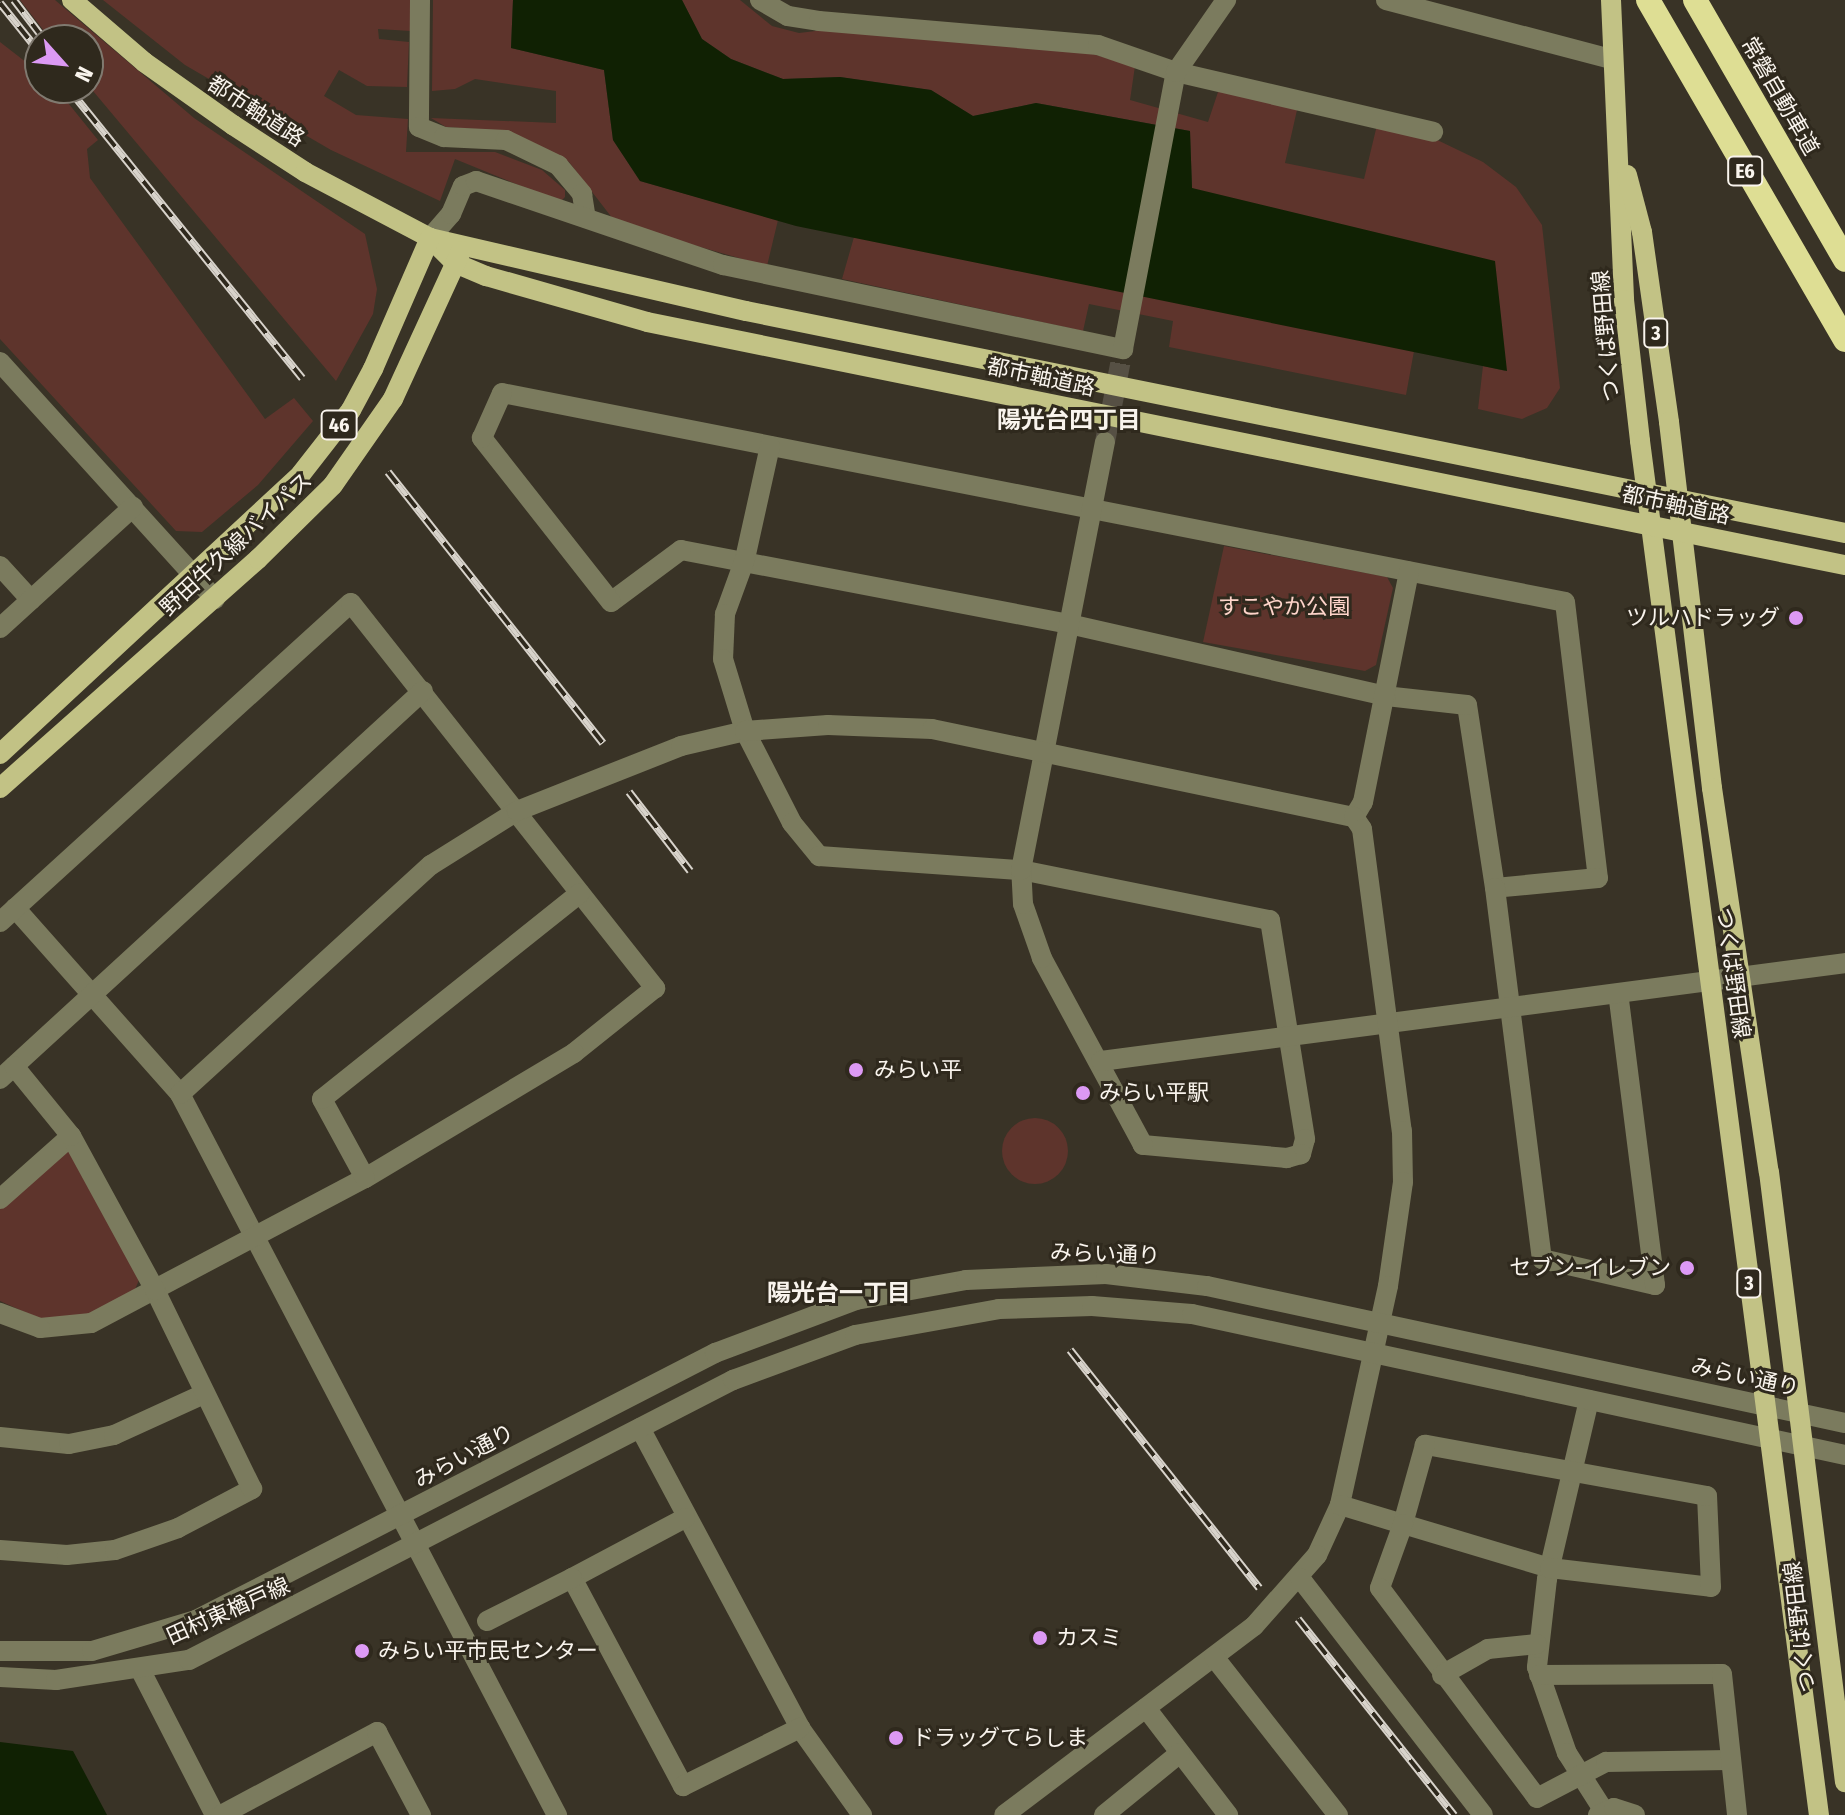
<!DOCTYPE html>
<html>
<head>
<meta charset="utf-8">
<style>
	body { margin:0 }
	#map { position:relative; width:1845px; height:1815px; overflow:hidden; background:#393326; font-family:"Fira Sans Condensed","Noto Sans JP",sans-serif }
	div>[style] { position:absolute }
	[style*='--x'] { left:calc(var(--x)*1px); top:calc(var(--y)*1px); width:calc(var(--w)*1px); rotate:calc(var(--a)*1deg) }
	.green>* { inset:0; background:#5e342c }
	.round { border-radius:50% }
	.water>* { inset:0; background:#102103 }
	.minor-tunnel>* { height:20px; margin-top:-10px; transform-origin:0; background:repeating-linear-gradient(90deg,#565044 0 20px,transparent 0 30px) }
	.minor>* { height:20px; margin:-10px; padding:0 10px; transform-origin:10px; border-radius:10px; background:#7b7b5e }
	.major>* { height:20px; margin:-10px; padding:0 10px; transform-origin:10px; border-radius:10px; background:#c2c285 }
	.highway>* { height:24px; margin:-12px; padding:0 12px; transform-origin:12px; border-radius:12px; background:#dede94 }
	.rail>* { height:8px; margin-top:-4px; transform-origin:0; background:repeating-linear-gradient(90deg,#2f291d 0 15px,#d8d3cb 0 30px); box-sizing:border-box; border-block:2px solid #d8d3cb }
	.dots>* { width:22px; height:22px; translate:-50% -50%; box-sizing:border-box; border:4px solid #2f291d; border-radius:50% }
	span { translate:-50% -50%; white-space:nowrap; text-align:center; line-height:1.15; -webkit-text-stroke:6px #2f291d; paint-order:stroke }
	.shield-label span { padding:2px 6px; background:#2f291d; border:2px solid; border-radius:6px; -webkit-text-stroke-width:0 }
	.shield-label { font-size:20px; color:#f9f4ed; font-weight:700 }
	.street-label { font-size:22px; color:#f9f4ed }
	.park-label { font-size:22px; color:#fed4ca }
	.poi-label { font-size:22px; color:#f9f4ed }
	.right { translate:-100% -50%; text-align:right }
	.left { translate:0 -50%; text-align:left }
	.neighbourhood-label { font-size:24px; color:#f9f4ed; font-weight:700 }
	.north { position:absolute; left:24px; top:24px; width:80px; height:80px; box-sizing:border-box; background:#2f291d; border:2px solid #807a70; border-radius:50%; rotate:117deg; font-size:22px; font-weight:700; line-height:32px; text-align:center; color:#f9f4ed }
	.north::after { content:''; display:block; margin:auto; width:28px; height:36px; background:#dc99f4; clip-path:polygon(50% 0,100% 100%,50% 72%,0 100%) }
</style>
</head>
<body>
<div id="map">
	<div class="green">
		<div style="clip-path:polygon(20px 0,55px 0,194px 118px,365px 234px,377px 289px,373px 314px,336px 381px,88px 85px,88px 40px,51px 40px)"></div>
		<div style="clip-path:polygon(103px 0,411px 0,411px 31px,378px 29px,379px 39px,409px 42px,407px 87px,367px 86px,339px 70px,324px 96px,356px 115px,408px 119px,406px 152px,495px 152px,542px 170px,565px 190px,565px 197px,560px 202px,455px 159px,440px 201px,331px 150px,185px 65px)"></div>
		<div style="clip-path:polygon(433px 0,513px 0,511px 48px,604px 70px,613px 140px,640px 181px,778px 220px,767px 266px,616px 223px,569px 162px,504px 131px,446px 127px,431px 118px,556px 123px,556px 91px,475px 79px,455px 89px,432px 91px)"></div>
		<div style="clip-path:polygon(682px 0,740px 0,772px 26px,799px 33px,848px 27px,1058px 44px,1135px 66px,1130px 100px,1208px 122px,1219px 89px,1297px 110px,1285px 163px,1364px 179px,1377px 125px,1431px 137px,1483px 162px,1516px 187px,1542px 225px,1560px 388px,1547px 408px,1522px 419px,1478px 409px,1483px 366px,1506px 371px,1192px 188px,1190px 131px,1036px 103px,973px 116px,931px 90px,840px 77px,783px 79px,731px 59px,702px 39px)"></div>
		<div style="clip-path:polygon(0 42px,40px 73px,40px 88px,56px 88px,98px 140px,87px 149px,90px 178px,265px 419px,294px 398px,313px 421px,258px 485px,202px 532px,176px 531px,0 339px)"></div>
		<div style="clip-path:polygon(854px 237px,1414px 351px,1406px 395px,1169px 347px,1173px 321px,1089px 304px,1083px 331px,842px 279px)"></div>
		<div style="clip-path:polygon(1224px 546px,1387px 577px,1393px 588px,1376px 665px,1365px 671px,1203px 642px)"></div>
		<div class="round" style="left:1002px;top:1118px;width:66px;height:66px"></div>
		<div style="clip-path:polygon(61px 1150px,76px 1154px,139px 1280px,133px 1294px,85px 1316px,40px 1319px,0 1301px,0 1206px)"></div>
	</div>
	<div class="water">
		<div style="clip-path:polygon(513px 0,682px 0,702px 39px,731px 59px,783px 79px,840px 77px,931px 90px,973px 116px,1036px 103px,1190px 131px,1192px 188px,1495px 261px,1507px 371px,796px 226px,640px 181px,613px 140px,604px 70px,511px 48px)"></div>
		<div style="clip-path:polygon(0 1742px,73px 1751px,107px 1815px,0 1815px)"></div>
	</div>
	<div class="minor-tunnel">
		<div style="--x:1105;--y:442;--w:95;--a:-79"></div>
	</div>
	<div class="minor">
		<div style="--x:420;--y:0;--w:127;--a:90.5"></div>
		<div style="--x:419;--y:127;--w:27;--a:22"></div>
		<div style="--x:444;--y:137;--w:62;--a:2.8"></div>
		<div style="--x:506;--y:140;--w:58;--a:25.7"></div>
		<div style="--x:558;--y:165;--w:38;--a:50"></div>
		<div style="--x:582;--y:194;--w:24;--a:81"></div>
		<div style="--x:760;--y:0;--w:32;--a:30"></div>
		<div style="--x:788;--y:16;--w:31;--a:9"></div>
		<div style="--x:819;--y:21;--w:280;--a:4.9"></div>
		<div style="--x:1098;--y:45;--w:83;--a:19.1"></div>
		<div style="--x:1176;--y:72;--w:264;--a:13.1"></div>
		<div style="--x:1386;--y:0;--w:233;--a:14.7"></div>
		<div style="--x:430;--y:238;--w:32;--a:-49"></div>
		<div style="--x:451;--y:214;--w:30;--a:-67"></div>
		<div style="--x:463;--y:186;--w:14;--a:-21"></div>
		<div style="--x:476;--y:181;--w:261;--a:18.8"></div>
		<div style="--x:723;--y:265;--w:409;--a:11.9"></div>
		<div style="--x:1123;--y:349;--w:282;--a:-79.2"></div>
		<div style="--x:1176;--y:72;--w:88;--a:-55.2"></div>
		<div style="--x:0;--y:362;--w:320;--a:47.8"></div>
		<div style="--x:502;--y:393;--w:1083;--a:11.12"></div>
		<div style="--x:1565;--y:602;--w:278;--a:83.2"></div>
		<div style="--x:1598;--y:878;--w:103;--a:174.5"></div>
		<div style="--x:1495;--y:888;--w:185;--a:-98.7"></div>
		<div style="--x:1467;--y:705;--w:81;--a:-173.7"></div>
		<div style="--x:1386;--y:696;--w:325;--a:-167.2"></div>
		<div style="--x:1069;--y:624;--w:395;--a:-169.2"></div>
		<div style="--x:681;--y:550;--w:87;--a:143.4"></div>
		<div style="--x:611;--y:602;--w:209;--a:-128.2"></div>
		<div style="--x:482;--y:438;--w:49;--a:-66"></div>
		<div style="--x:770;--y:446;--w:116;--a:102.5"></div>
		<div style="--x:745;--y:559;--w:59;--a:110"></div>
		<div style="--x:725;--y:614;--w:45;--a:92.5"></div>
		<div style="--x:723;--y:659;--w:75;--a:73"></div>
		<div style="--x:745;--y:731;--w:103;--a:62.9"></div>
		<div style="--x:792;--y:823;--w:43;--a:50.7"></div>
		<div style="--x:819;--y:856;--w:202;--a:4"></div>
		<div style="--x:1021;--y:870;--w:254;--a:11.4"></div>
		<div style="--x:1270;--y:920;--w:222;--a:80.9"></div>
		<div style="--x:1305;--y:1139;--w:16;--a:105"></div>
		<div style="--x:1301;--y:1154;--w:15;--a:164"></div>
		<div style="--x:1287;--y:1158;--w:145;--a:-174.8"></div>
		<div style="--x:1143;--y:1145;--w:213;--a:-118.4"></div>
		<div style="--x:1042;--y:958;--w:57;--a:-109.4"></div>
		<div style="--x:1023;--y:904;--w:34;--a:-93"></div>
		<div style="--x:1021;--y:870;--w:436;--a:-78.9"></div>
		<div style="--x:0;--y:566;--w:46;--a:47.6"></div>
		<div style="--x:0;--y:628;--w:180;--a:-42.3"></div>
		<div style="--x:1354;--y:817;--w:17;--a:-59"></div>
		<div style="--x:1363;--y:802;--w:235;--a:-78.7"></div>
		<div style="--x:1495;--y:888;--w:374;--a:82.8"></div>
		<div style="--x:1542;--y:1259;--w:116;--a:13"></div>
		<div style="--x:1655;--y:1285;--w:293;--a:-97.2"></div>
		<div style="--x:15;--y:908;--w:249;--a:48.4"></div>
		<div style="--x:180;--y:1094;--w:814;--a:62.4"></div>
		<div style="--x:0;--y:922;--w:474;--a:-42.3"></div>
		<div style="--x:351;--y:603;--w:491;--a:51.7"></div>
		<div style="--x:655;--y:988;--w:104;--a:141.3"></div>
		<div style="--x:574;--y:1053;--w:244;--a:149.1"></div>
		<div style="--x:365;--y:1178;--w:310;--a:152.1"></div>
		<div style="--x:91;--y:1323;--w:51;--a:174.4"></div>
		<div style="--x:40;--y:1328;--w:43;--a:-159.4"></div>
		<div style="--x:1101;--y:1061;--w:750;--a:-7.5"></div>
		<div style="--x:0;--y:1079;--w:574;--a:-42.53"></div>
		<div style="--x:180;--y:1094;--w:340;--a:-42.4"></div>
		<div style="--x:431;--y:865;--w:102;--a:-32.1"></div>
		<div style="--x:517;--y:811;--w:176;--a:-21.6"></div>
		<div style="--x:681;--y:746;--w:66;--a:-13.2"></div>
		<div style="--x:745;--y:731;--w:83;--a:-4.1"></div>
		<div style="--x:828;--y:725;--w:104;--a:2.2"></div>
		<div style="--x:932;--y:729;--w:431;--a:11.8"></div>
		<div style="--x:1354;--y:817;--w:14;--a:56"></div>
		<div style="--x:1362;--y:829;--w:305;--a:82.5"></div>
		<div style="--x:1402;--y:1131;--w:51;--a:88.9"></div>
		<div style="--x:1403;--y:1182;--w:105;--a:98.2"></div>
		<div style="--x:1388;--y:1286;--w:224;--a:102.4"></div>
		<div style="--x:1340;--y:1505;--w:55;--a:114.7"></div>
		<div style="--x:1317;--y:1555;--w:95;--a:131.6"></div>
		<div style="--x:1254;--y:1626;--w:313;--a:142.9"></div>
		<div style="--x:365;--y:1178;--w:90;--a:-118.6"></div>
		<div style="--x:322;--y:1099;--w:330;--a:-38.6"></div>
		<div style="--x:0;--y:1199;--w:95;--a:-41.6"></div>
		<div style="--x:1589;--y:1400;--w:184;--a:103.2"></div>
		<div style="--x:1547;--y:1579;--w:89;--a:96.5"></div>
		<div style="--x:1537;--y:1667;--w:91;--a:70.8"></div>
		<div style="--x:1567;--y:1753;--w:69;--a:57.5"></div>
		<div style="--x:640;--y:1428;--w:340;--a:61.9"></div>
		<div style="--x:800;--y:1728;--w:107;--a:54.5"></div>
		<div style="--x:0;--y:1437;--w:69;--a:5.8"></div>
		<div style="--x:69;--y:1444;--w:46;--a:-11.3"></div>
		<div style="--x:114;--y:1435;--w:99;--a:-24.5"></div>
		<div style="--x:1340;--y:1505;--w:66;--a:16.8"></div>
		<div style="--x:1403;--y:1524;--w:153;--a:16.7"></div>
		<div style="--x:1550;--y:1568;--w:162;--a:6.7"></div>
		<div style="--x:1711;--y:1587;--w:91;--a:-92.5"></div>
		<div style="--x:1707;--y:1496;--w:287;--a:-169.7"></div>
		<div style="--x:1425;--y:1445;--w:82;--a:105.6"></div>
		<div style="--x:1403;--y:1524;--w:68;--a:109.8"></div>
		<div style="--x:1380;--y:1588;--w:262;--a:53.2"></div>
		<div style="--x:1537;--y:1798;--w:78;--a:-27.6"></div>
		<div style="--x:1606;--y:1762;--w:123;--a:-0.9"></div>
		<div style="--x:685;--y:1518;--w:128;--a:152"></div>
		<div style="--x:572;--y:1578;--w:236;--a:61.9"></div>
		<div style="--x:683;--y:1786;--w:131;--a:-26.4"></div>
		<div style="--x:0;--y:1550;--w:67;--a:4.3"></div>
		<div style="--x:67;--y:1555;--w:48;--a:-5.9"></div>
		<div style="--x:115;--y:1550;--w:67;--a:-19.2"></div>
		<div style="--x:178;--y:1528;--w:84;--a:-27.8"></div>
		<div style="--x:252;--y:1489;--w:221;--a:-116"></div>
		<div style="--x:155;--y:1290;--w:175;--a:-118.6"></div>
		<div style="--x:71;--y:1136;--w:90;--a:-129.2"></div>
		<div style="--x:1300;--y:1578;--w:299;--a:52.3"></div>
		<div style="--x:487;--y:1621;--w:95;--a:-26.8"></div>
		<div style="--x:0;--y:1651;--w:92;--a:0"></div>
		<div style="--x:92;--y:1651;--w:109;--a:-16.6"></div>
		<div style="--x:196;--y:1620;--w:584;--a:-27.22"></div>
		<div style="--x:715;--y:1353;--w:151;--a:-20.6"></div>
		<div style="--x:856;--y:1300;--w:112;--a:-10.3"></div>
		<div style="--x:966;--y:1280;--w:140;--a:-2.5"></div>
		<div style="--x:1106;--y:1274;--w:102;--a:6.8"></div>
		<div style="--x:1207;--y:1286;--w:653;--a:12.12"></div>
		<div style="--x:1214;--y:1657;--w:201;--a:51.9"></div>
		<div style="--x:141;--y:1671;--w:162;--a:62.8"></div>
		<div style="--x:1442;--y:1675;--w:53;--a:-29.5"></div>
		<div style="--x:1488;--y:1649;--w:49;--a:-5.8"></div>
		<div style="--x:1539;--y:1675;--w:183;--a:-0.3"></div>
		<div style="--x:1722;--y:1674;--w:142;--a:83.9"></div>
		<div style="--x:0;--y:1677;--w:56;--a:3.1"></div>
		<div style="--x:56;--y:1680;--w:134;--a:-8.6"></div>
		<div style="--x:189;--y:1660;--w:612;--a:-27.24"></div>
		<div style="--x:733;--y:1380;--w:130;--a:-20.2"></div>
		<div style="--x:855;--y:1335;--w:146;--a:-10.2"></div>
		<div style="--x:999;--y:1309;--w:93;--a:-1.8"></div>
		<div style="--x:1092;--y:1306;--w:100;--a:4.6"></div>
		<div style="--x:1192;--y:1314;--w:668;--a:12.18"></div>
		<div style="--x:1146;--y:1708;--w:135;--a:52.5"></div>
		<div style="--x:221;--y:1815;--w:177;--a:-28"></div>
		<div style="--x:377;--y:1732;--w:94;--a:62.1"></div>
		<div style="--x:1104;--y:1815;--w:98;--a:-39.2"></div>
		<div style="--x:1598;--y:1815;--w:17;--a:-24"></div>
		<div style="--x:1614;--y:1808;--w:22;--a:18"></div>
	</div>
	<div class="major">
		<div style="--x:72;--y:0;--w:95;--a:40.7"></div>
		<div style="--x:144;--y:62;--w:109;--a:35.3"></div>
		<div style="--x:233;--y:125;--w:86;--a:33.1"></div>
		<div style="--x:305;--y:172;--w:141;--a:27.8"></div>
		<div style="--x:430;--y:238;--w:324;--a:13"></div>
		<div style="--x:746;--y:311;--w:1121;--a:11.42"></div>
		<div style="--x:1611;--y:0;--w:300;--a:87.5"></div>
		<div style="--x:1624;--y:300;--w:142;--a:83.5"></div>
		<div style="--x:1640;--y:441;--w:1386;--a:82.58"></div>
		<div style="--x:1627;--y:175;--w:59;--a:75.3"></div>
		<div style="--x:1642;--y:232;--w:192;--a:81.9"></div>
		<div style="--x:1669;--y:422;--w:369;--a:83.3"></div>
		<div style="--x:1712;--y:788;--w:388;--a:81.6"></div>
		<div style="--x:1769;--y:1172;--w:615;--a:82.9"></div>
		<div style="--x:430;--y:238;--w:35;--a:45"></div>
		<div style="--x:455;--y:263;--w:34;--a:23"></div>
		<div style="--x:486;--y:276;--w:167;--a:15.9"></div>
		<div style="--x:647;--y:322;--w:1222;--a:11.47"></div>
		<div style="--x:0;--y:754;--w:411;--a:-42.9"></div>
		<div style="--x:301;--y:474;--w:81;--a:-52"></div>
		<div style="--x:351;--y:410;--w:47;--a:-61.8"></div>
		<div style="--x:373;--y:369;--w:143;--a:-66.5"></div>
		<div style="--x:0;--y:788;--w:345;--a:-41.6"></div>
		<div style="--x:258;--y:559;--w:105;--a:-44.6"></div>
		<div style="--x:333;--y:485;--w:105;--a:-55.1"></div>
		<div style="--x:393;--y:399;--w:163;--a:-65.3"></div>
	</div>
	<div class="highway">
		<div style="--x:1648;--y:0;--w:393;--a:59.9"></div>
		<div style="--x:1695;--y:0;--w:300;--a:60"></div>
	</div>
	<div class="rail">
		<div style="--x:14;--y:0;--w:48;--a:52.7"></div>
		<div style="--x:0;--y:3;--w:64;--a:51.3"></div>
		<div style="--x:68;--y:88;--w:373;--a:51.1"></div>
		<div style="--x:388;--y:472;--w:346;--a:51.6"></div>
		<div style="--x:629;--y:792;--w:100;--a:52.3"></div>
		<div style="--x:1070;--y:1350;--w:304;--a:51.5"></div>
		<div style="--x:1298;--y:1619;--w:251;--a:51.5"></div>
	</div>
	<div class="dots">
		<div style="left:1796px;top:618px;background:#dc99f4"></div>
		<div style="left:856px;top:1070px;background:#dc99f4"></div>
		<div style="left:1083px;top:1093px;background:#dc99f4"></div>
		<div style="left:1687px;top:1268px;background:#dc99f4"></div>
		<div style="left:1040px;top:1638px;background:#dc99f4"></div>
		<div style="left:362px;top:1651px;background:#dc99f4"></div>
		<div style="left:896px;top:1738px;background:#dc99f4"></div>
	</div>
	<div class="shield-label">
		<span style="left:1745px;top:171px">E6</span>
		<span style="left:1656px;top:333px">3</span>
		<span style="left:339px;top:425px">46</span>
		<span style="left:1749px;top:1283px">3</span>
	</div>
	<div class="street-label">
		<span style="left:1780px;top:96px;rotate:60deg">常磐自動車道</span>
		<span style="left:256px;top:111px;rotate:33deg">都市軸道路</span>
		<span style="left:1606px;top:336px;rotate:-95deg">つくば野田線</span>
		<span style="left:1041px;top:377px;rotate:12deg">都市軸道路</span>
		<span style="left:1676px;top:505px;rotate:12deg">都市軸道路</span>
		<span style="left:236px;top:544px;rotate:-43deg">野田牛久線バイパス</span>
		<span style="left:1733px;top:973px;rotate:82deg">つくば野田線</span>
		<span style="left:1105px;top:1254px;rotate:2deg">みらい通り</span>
		<span style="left:1745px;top:1377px;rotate:12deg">みらい通り</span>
		<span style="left:464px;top:1456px;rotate:-28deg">みらい通り</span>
		<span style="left:228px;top:1611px;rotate:-24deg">田村東楢戸線</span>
		<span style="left:1800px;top:1627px;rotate:-97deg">つくば野田線</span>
	</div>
	<div class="park-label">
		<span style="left:1284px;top:607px">すこやか公園</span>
	</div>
	<div class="poi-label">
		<span class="right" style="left:1780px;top:618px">ツルハドラッグ</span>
		<span class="left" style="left:874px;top:1070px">みらい平</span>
		<span class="left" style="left:1099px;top:1093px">みらい平駅</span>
		<span class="right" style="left:1671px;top:1268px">セブン-イレブン</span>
		<span class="left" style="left:1056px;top:1638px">カスミ</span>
		<span class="left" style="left:378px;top:1651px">みらい平市民センター</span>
		<span class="left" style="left:912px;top:1738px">ドラッグてらしま</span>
	</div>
	<div class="neighbourhood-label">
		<span style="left:1069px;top:421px">陽光台四丁目</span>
		<span style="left:839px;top:1294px">陽光台一丁目</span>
	</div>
	<div class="north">N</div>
</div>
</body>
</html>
